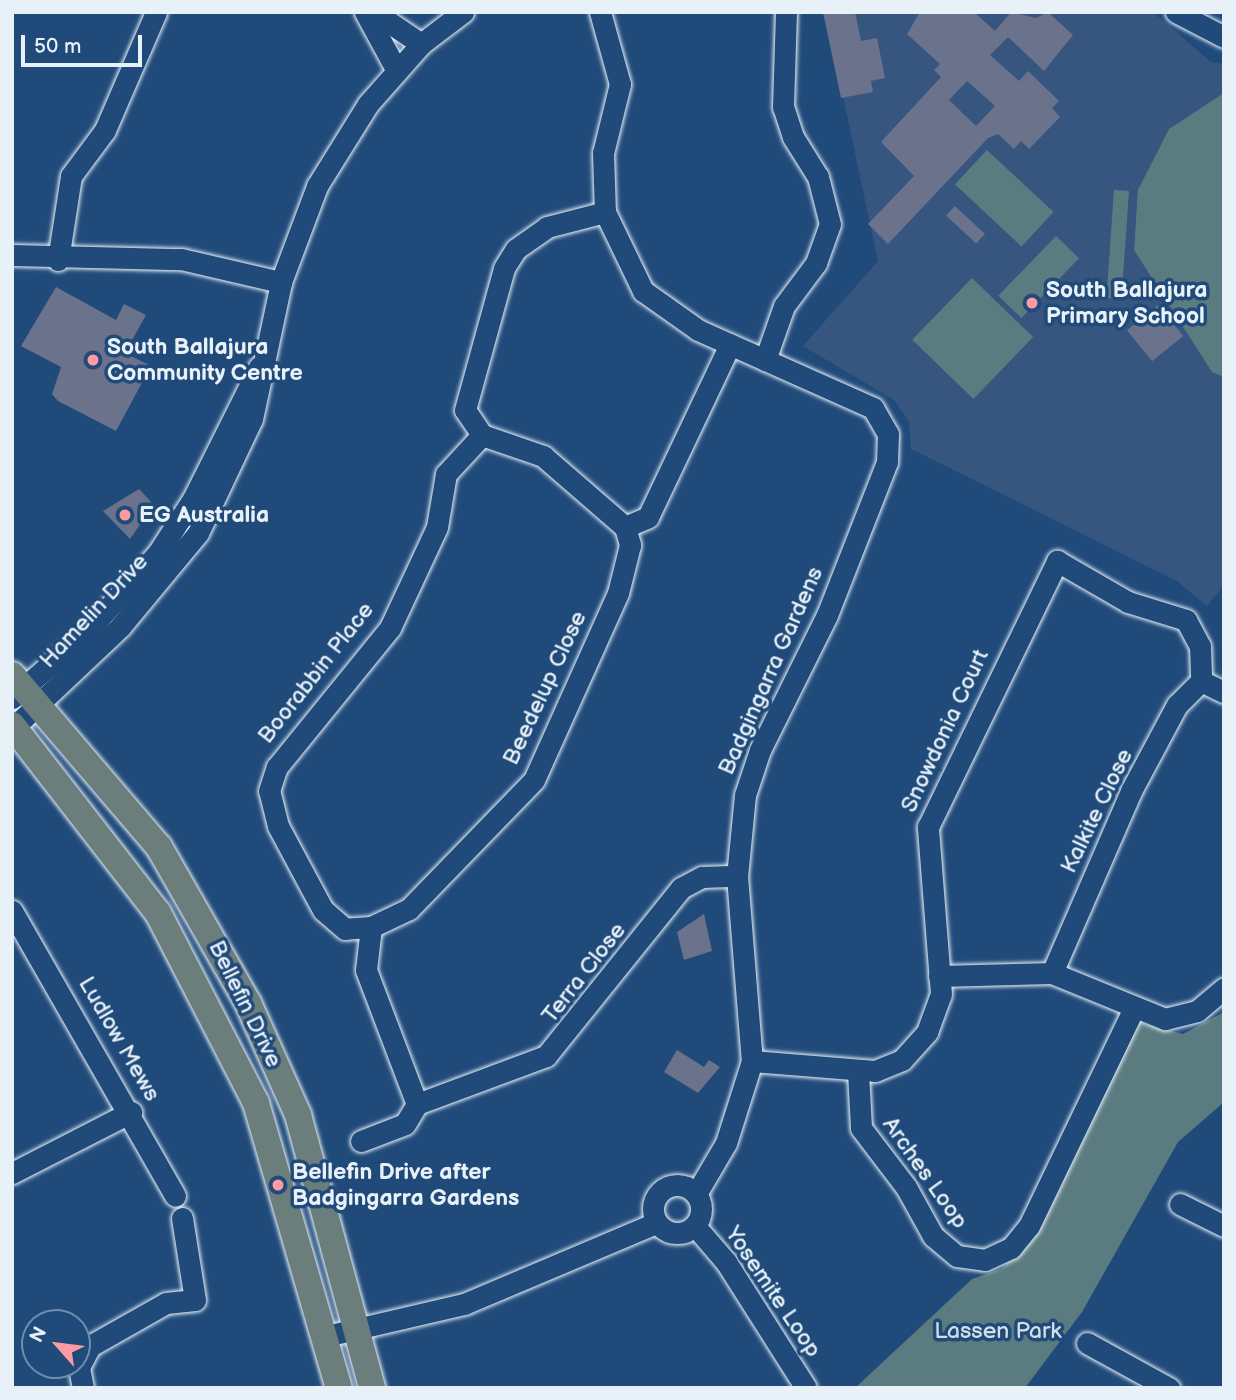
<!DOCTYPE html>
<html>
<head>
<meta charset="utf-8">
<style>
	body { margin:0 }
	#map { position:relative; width:1236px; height:1400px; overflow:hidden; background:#1f4a7a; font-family:"Balsamiq Sans",sans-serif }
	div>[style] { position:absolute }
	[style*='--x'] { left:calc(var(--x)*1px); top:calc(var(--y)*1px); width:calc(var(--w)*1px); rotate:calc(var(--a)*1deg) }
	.built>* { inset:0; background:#36567f }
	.green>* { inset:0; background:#5a7c81; transform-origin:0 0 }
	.building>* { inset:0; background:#6a728c; transform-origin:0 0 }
	.roads { filter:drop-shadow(0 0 2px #e8f1f8) drop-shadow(0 0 2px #e8f1f8) }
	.minor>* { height:21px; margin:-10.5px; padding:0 10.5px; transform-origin:10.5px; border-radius:10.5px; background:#1f4a7a }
	.minor>.ring { margin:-10.5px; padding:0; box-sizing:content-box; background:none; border:21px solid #1f4a7a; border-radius:50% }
	.major>* { height:26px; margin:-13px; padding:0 13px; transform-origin:13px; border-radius:13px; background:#6c7e7c }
	.dots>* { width:19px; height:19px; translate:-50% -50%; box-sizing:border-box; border:4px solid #1f4a7a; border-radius:50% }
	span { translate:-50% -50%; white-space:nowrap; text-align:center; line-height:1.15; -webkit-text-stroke:7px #1f4a7a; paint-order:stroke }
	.poi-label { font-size:23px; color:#e8f1f8; font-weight:700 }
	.left { translate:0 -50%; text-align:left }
	.street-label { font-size:23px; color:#e8f1f8 }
	.park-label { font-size:23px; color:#d3dfe6 }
	.frame { position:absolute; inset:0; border:14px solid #e8f1f8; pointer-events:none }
	.north { position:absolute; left:21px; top:1309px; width:70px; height:70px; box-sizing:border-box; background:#1f4a7a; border:2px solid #6f8dac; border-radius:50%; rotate:298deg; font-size:19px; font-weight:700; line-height:28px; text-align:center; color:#e8f1f8 }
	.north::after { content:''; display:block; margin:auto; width:24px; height:32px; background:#ff9aa2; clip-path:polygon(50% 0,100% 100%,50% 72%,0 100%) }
	.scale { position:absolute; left:21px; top:35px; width:121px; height:32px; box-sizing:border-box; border:4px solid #e8f1f8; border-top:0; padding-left:9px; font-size:21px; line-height:24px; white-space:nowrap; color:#e8f1f8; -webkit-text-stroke:5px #1f4a7a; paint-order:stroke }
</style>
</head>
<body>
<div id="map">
	<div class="built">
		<div style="clip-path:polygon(825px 12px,1153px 12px,1211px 62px,1224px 64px,1224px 585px,1207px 606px,1177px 581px,911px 449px,909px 422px,894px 400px,803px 346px,878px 261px)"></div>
	</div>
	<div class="green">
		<div style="clip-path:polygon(1224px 93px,1224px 377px,1212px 372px,1134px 250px,1138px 190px,1169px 129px)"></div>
		<div style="left:987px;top:150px;width:91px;height:47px;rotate:43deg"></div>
		<div style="left:1114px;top:190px;width:15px;height:108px;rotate:4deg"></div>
		<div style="left:1056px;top:236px;width:32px;height:83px;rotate:44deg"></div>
		<div style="left:972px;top:278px;width:85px;height:86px;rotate:44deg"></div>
		<div style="clip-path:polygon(1224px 1012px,1224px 1102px,1178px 1142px,1082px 1312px,1025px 1388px,855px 1388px,972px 1279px,1001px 1269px,1033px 1239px,1137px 1022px,1183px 1034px)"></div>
	</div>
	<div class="building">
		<div style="clip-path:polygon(823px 12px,855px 12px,861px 41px,877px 38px,885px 78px,871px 81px,873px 92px,841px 98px)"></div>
		<div style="clip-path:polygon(evenodd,920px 12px,974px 12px,995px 31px,1011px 12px,1036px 18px,1048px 12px,1073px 35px,1044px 71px,1008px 37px,990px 55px,1019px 81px,1028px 71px,1059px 101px,1052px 108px,1060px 117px,1029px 149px,1021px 141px,1014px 149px,998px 134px,988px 138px,888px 244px,868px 224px,914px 176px,881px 142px,941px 77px,934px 70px,940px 64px,907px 34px,920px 12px,967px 81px,995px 106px,976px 126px,949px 100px,967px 81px)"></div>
		<div style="left:955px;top:206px;width:41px;height:13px;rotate:43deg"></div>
		<div style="clip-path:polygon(56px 287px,116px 320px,124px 304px,146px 315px,125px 353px,151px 366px,116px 431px,58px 401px,52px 394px,61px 367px,21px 346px)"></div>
		<div style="left:1158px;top:305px;width:40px;height:40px;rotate:51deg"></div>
		<div style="clip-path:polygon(139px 489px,154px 505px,130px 539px,103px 511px)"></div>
		<div style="clip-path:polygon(704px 914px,712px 951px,684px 960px,677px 932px)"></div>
		<div style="clip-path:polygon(677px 1050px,704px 1067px,709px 1060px,720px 1067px,698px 1093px,664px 1072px)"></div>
	</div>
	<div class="roads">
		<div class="minor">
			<div style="--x:365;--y:12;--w:67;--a:61.5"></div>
			<div style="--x:374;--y:12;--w:57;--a:34.2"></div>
			<div style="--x:600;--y:12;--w:75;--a:74.5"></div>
			<div style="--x:620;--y:84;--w:71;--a:103.8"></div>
			<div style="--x:603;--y:153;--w:59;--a:88.1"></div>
			<div style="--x:605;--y:212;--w:88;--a:64.3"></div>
			<div style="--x:643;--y:291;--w:67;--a:35.3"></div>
			<div style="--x:698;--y:330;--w:192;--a:24"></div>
			<div style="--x:873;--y:408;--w:30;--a:60"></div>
			<div style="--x:888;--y:434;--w:28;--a:92"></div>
			<div style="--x:887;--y:462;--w:164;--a:111.4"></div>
			<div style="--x:827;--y:615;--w:151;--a:116.4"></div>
			<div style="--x:760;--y:750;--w:47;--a:108.4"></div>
			<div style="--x:745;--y:795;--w:81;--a:95.6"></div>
			<div style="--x:737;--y:876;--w:186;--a:85.4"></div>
			<div style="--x:752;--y:1061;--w:86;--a:107.6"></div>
			<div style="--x:726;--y:1143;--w:59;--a:120.5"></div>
			<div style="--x:1176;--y:12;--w:54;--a:27.5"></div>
			<div style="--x:12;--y:255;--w:169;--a:1.4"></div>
			<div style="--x:181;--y:259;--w:103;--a:13"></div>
			<div style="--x:58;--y:260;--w:85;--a:-81.2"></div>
			<div style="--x:71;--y:176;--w:57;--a:-53.5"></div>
			<div style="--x:105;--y:130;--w:129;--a:-66.6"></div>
			<div style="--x:765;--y:360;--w:57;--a:-70.6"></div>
			<div style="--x:784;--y:306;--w:54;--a:-53.3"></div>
			<div style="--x:816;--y:263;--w:41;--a:-70.3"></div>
			<div style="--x:830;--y:224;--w:49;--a:-104.3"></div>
			<div style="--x:818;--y:177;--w:47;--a:-122"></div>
			<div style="--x:793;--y:137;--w:32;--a:-108"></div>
			<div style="--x:783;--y:107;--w:95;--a:-88.2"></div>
			<div style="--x:482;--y:435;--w:65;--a:19"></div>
			<div style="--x:543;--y:456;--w:108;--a:40.9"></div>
			<div style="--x:625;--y:527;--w:19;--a:74"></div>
			<div style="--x:630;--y:545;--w:49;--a:104"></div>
			<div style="--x:618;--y:593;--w:205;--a:114.2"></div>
			<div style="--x:534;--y:780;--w:180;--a:134.1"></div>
			<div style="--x:409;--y:909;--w:42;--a:154.7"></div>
			<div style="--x:371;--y:927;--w:26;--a:176"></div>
			<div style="--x:345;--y:929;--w:29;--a:-139"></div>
			<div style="--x:323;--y:910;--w:95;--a:-118.2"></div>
			<div style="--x:278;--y:826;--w:36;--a:-104"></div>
			<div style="--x:269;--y:791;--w:25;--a:-72"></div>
			<div style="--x:277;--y:767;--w:179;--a:-50.9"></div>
			<div style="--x:390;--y:628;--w:111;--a:-65"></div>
			<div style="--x:437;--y:527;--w:54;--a:-80.4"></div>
			<div style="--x:446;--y:474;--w:53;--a:-47.3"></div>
			<div style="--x:482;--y:435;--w:30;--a:-124"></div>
			<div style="--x:465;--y:410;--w:147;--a:-74.6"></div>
			<div style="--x:504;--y:268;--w:22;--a:-58"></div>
			<div style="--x:516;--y:249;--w:38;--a:-35"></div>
			<div style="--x:547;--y:227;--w:60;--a:-14.5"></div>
			<div style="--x:625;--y:527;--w:25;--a:-23"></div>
			<div style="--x:648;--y:517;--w:191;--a:-64.6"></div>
			<div style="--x:12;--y:698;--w:96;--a:-41.2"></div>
			<div style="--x:84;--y:635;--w:110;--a:-47.9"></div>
			<div style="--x:158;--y:553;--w:64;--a:-57.1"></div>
			<div style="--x:193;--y:499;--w:148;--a:-63.4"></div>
			<div style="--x:14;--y:727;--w:146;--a:-43.3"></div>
			<div style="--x:120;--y:627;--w:122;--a:-50.3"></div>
			<div style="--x:198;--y:533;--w:126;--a:-64.7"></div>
			<div style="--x:252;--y:419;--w:140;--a:-78"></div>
			<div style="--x:281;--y:282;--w:103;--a:-69.4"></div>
			<div style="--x:317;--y:186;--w:97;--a:-58.1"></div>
			<div style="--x:368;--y:104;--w:80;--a:-48.5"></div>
			<div style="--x:421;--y:44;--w:53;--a:-37.3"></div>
			<div style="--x:12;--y:911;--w:328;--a:60.2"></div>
			<div style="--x:371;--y:927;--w:43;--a:96.6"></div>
			<div style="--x:366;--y:970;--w:143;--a:69.2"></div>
			<div style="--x:417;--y:1104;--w:138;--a:-20.4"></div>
			<div style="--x:546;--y:1056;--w:216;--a:-51.2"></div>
			<div style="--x:681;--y:888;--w:24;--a:-28"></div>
			<div style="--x:702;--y:877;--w:35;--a:-2"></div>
			<div style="--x:1052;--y:973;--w:198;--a:-66.5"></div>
			<div style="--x:1131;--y:791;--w:98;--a:-61.9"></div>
			<div style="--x:1177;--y:705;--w:34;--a:-45"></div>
			<div style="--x:939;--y:976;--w:113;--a:-1.5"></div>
			<div style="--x:1052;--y:973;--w:122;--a:22.2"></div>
			<div style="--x:1165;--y:1019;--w:33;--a:-14"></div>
			<div style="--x:1197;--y:1011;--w:35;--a:-40"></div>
			<div style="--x:752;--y:1061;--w:123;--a:4.6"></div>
			<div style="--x:875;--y:1071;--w:29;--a:-22"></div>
			<div style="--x:902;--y:1060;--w:38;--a:-48"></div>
			<div style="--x:927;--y:1032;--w:40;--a:-69.8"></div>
			<div style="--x:941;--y:994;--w:168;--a:-94.5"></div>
			<div style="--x:928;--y:827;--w:296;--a:-64.1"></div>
			<div style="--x:1057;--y:561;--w:82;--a:30"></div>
			<div style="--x:1128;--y:602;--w:61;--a:17.2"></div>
			<div style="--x:1186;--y:620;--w:30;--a:62"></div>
			<div style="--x:1200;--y:646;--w:35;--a:88"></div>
			<div style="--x:1201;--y:681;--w:25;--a:26"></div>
			<div style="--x:858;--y:1072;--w:56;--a:86.9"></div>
			<div style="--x:861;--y:1128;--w:74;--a:52.7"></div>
			<div style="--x:906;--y:1187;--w:56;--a:61.1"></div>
			<div style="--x:933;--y:1236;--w:31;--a:40"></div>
			<div style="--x:957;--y:1256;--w:28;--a:8"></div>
			<div style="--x:985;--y:1260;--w:29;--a:-25"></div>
			<div style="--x:1011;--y:1248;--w:28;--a:-51"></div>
			<div style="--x:1029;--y:1226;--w:242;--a:-64.3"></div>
			<div style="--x:361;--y:1141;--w:47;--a:-21.1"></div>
			<div style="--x:405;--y:1124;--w:23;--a:-59"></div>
			<div style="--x:12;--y:1173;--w:134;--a:-27.1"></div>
			<div class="ring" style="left:653px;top:1185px;width:27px;height:27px"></div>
			<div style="--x:1180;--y:1204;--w:49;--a:26.6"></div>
			<div style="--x:695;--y:1226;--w:48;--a:49.3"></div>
			<div style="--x:726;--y:1262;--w:149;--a:57.6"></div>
			<div style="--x:326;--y:1336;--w:142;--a:-13.1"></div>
			<div style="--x:464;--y:1304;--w:208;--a:-22.9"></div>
			<div style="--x:1087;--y:1343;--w:94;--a:28.8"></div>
			<div style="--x:83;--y:1388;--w:21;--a:-101"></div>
			<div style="--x:79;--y:1367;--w:24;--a:-62"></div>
			<div style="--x:90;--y:1346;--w:87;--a:-29.5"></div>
			<div style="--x:166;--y:1303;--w:29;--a:-6"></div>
			<div style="--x:195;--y:1300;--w:83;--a:-99"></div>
		</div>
		<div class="major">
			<div style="--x:12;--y:675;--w:226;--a:49.5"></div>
			<div style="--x:159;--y:847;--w:180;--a:60.3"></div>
			<div style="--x:248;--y:1003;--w:123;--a:65.9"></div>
			<div style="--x:298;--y:1115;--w:283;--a:74.8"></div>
			<div style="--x:12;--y:725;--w:238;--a:52.2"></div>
			<div style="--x:158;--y:913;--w:214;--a:62.7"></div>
			<div style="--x:256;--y:1103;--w:297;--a:73.8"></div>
		</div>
	</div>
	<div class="dots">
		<div style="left:1032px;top:303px;background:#ff9aa2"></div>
		<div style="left:93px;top:360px;background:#ff9aa2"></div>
		<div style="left:125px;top:515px;background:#ff9aa2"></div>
		<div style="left:278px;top:1185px;background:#ff9aa2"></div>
	</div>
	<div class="poi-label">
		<span class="left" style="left:1046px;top:303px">South Ballajura<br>Primary School</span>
		<span class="left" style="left:107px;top:360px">South Ballajura<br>Community Centre</span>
		<span class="left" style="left:139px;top:515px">EG Australia</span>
		<span class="left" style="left:292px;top:1185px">Bellefin Drive after<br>Badgingarra Gardens</span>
	</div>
	<div class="street-label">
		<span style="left:94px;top:611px;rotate:-47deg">Hamelin Drive</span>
		<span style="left:771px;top:671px;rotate:-66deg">Badgingarra Gardens</span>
		<span style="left:316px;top:673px;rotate:-52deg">Boorabbin Place</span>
		<span style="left:545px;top:688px;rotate:-65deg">Beedelup Close</span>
		<span style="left:945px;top:731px;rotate:-65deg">Snowdonia Court</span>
		<span style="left:1097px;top:811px;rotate:-64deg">Kalkite Close</span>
		<span style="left:584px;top:973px;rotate:-52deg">Terra Close</span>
		<span style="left:245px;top:1004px;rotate:64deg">Bellefin Drive</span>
		<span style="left:119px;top:1039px;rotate:60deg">Ludlow Mews</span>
		<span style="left:925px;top:1173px;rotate:55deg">Arches Loop</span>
		<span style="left:773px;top:1292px;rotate:56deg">Yosemite Loop</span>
	</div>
	<div class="park-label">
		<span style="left:998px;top:1331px">Lassen Park</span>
	</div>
	<div class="frame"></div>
	<div class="north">N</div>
	<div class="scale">50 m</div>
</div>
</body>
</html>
